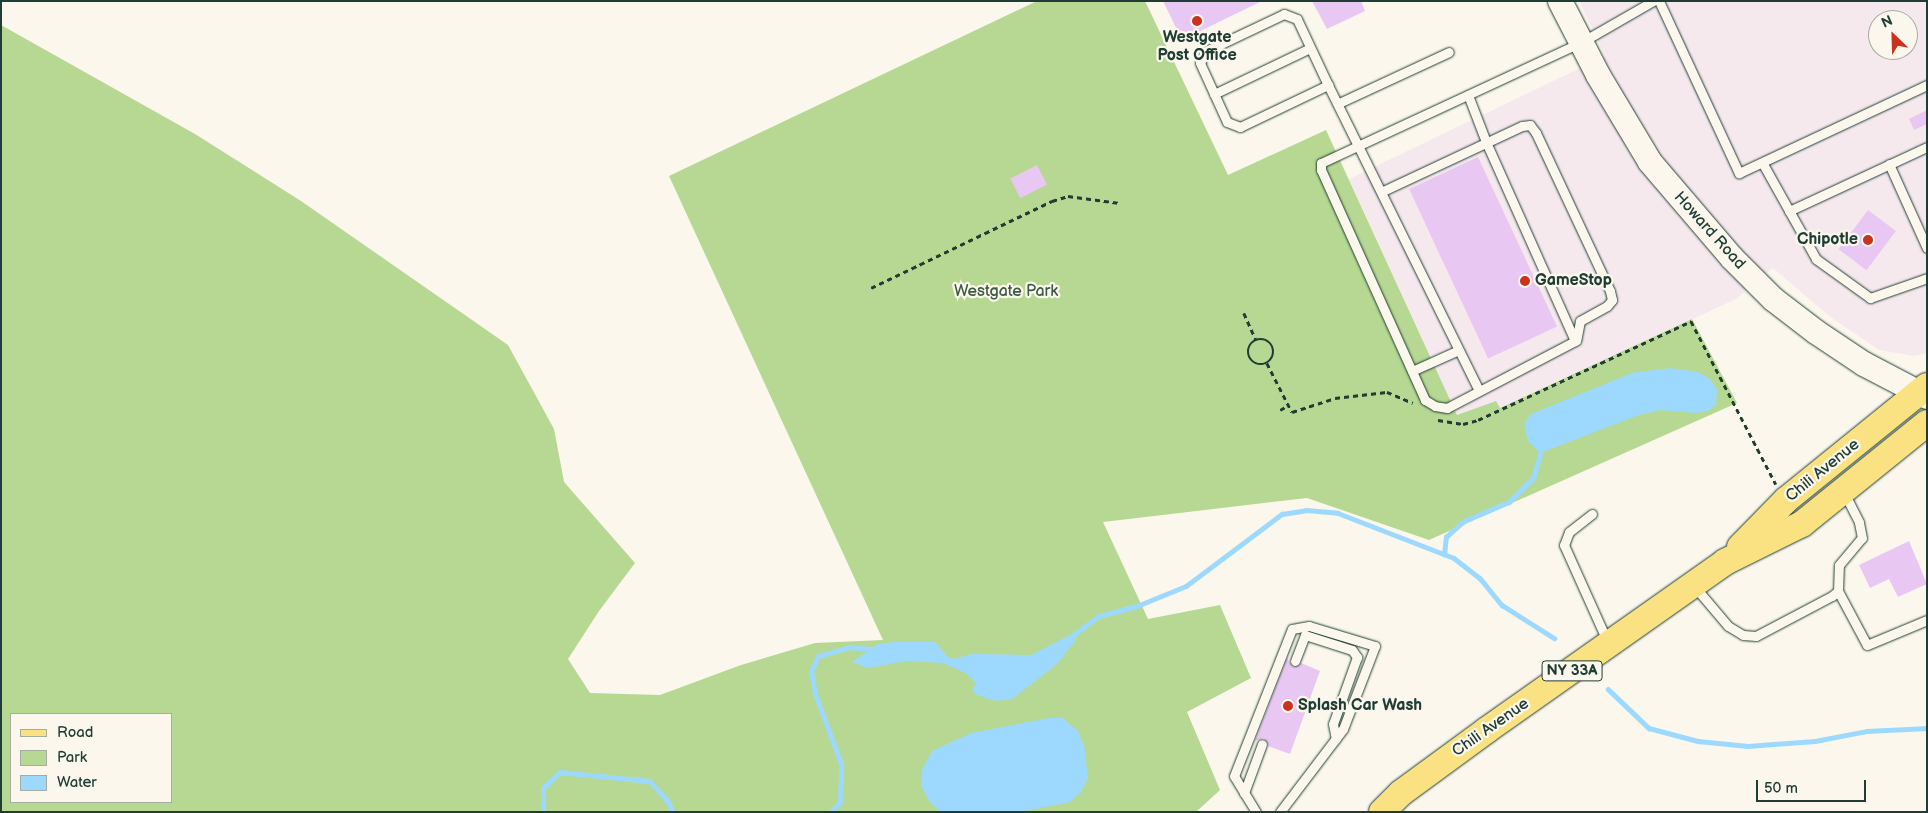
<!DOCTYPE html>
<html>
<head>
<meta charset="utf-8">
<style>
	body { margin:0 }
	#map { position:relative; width:1928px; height:813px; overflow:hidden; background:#fbf7ec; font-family:"Balsamiq Sans",sans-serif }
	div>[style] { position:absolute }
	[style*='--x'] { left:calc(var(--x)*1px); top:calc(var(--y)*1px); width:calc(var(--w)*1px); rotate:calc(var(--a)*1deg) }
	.built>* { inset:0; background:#f6e9ee }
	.green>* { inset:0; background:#b6d892 }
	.water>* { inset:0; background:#9dd9fe }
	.stream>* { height:4.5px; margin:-2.25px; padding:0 2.25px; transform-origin:2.25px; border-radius:2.25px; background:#9dd9fe }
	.building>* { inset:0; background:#e9c7f3; transform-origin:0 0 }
	.path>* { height:2.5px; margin-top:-1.25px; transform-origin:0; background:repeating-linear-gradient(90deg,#1f3d34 0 5px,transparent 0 9px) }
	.path>.ring { margin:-1.25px; padding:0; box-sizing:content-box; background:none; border:2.5px solid #1f3d34; border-radius:50% }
	.roads { filter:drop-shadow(0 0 1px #1f3d34) drop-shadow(0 0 1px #1f3d34) }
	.service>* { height:9px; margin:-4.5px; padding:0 4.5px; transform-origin:4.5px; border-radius:4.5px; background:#fbf7ec }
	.secondary>* { height:24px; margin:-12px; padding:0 12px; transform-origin:12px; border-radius:12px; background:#fbf7ec }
	.primary>* { height:26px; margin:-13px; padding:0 13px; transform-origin:13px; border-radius:13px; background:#fae181 }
	.dots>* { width:14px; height:14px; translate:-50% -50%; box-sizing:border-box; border:2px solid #fbf7ec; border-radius:50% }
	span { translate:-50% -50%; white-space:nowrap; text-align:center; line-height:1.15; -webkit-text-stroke:4.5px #fbf7ec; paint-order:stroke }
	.shield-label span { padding:1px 4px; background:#fbf7ec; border:1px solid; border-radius:4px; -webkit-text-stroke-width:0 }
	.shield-label { font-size:15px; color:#1f3d34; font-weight:700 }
	.poi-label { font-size:16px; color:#1f3d34; font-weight:700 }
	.right { translate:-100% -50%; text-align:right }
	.left { translate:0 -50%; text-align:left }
	.street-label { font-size:16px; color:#1f3d34 }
	.park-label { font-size:16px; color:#3d5c47 }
	.frame { position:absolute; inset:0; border:2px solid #1f3d34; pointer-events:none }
	.legend { position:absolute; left:10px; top:713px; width:162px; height:90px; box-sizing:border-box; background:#fbf7ec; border:1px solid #a3ada2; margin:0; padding:6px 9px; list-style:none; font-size:15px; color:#1f3d34 }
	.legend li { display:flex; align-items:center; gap:10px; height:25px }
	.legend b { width:25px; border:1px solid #a3ada2 }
	.north { position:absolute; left:1868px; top:10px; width:50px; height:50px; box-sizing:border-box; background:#fbf7ec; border:1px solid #a3ada2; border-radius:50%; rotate:336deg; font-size:14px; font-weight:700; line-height:20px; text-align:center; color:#1f3d34 }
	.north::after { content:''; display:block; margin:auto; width:18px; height:22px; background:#c8321e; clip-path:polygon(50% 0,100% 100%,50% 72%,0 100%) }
	.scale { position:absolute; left:1756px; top:780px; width:110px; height:22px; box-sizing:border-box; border:2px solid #1f3d34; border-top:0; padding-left:6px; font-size:15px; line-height:18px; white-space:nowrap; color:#1f3d34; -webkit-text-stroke:4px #fbf7ec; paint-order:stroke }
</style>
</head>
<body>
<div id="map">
	<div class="built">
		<div style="clip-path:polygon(evenodd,1579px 1px,1927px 1px,1927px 353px,1914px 356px,1879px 350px,1829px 316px,1773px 268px,1736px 299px,1500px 408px,1496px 401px,1457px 415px,1349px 179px,1605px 56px,1579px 1px,1878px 20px,1908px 20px,1908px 50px,1878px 50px,1878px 20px)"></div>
	</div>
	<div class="green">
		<div style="clip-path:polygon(evenodd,1037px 1px,1145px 1px,1228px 175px,1326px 130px,1457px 415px,1496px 401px,1500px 408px,1692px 319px,1737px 403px,1429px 540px,1307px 498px,1103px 522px,1148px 619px,1220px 605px,1251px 678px,1187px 712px,1220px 790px,1196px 812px,1px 812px,1px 25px,195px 134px,301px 201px,508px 345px,554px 429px,564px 482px,635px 563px,599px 611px,568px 659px,590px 693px,660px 695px,741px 665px,815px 643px,883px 640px,669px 176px,1037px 1px,11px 714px,171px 714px,171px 802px,11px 802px,11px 714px)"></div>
	</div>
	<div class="water">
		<div style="clip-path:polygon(1670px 368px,1698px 372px,1710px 379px,1717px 390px,1716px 405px,1708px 411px,1696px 413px,1660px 410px,1639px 415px,1540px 453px,1528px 441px,1524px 424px,1531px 414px,1632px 373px)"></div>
		<div style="clip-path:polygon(1066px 637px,1076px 637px,1076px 640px,1057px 664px,1012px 699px,996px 701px,977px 695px,972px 690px,976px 683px,966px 673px,943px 663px,905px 661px,868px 668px,852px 662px,878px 644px,895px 642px,935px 642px,948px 657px,954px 659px,972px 654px,1031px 655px)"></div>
		<div style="clip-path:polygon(1049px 718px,1062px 718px,1077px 730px,1084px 745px,1088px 778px,1081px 792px,1070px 802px,1020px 812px,940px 812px,929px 801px,921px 786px,922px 770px,932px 751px,971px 733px)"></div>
	</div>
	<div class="stream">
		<div style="--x:1444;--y:555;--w:18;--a:-84"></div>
		<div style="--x:1446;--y:537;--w:24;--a:-42"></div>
		<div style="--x:1464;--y:521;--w:49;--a:-22.9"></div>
		<div style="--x:1509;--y:502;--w:34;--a:-45"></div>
		<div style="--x:1533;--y:478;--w:26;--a:-74"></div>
		<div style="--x:1066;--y:640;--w:41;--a:-36"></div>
		<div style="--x:1099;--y:616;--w:39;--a:-15"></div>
		<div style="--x:1137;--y:606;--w:53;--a:-22.2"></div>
		<div style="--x:1186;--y:586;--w:120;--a:-36.9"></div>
		<div style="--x:1282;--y:514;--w:24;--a:-9"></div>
		<div style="--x:1306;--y:510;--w:32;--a:5"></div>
		<div style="--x:1338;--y:513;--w:124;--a:21.2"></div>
		<div style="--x:1454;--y:558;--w:33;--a:38"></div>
		<div style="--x:1480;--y:578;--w:35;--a:51"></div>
		<div style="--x:1502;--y:605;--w:62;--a:32.4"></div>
		<div style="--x:1608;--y:689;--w:57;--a:43.6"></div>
		<div style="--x:1649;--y:728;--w:51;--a:14.9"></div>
		<div style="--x:1698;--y:741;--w:50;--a:5.7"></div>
		<div style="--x:1748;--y:746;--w:67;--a:-4.3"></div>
		<div style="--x:1815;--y:741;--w:53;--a:-10.9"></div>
		<div style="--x:1867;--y:731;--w:60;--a:-2.9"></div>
		<div style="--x:543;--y:812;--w:24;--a:-90"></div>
		<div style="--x:543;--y:788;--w:23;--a:-43"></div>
		<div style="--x:560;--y:772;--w:90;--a:5.7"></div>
		<div style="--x:650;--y:781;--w:27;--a:48"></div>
		<div style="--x:668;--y:801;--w:12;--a:66"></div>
		<div style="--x:831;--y:812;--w:13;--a:-48"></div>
		<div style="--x:840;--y:802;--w:38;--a:-88"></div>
		<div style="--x:841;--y:764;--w:75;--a:-110.4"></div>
		<div style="--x:815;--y:694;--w:22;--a:-100"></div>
		<div style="--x:811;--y:672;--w:17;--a:-66"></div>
		<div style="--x:818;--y:656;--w:32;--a:-16"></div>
		<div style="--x:849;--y:647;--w:25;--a:5"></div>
	</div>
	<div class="building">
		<div style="clip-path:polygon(1163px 1px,1262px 1px,1182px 40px)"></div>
		<div style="clip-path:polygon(1312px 1px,1361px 1px,1365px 11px,1327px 29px)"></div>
		<div style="clip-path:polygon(1927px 110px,1927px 124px,1914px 130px,1909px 119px)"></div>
		<div style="left:1478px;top:157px;width:187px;height:76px;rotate:65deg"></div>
		<div style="left:1037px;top:165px;width:22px;height:30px;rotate:63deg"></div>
		<div style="left:1868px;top:210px;width:35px;height:49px;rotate:37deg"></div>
		<div style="clip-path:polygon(1909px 541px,1927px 584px,1898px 597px,1889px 579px,1870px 588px,1859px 565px)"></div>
		<div style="clip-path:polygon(1287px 658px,1293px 667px,1301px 663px,1320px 671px,1290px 754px,1268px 746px,1264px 738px,1255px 741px)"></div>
	</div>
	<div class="path">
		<div style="--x:871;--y:288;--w:201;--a:-25.7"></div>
		<div style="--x:1052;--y:201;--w:17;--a:-17"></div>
		<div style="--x:1068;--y:196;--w:52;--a:7.7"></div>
		<div style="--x:1244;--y:313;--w:30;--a:66"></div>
		<div class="ring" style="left:1248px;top:339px;width:23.5px;height:23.5px"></div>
		<div style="--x:1267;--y:363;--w:55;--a:63"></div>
		<div style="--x:1292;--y:412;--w:45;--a:-18"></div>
		<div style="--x:1335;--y:398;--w:52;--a:-6.6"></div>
		<div style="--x:1387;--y:392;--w:28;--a:23"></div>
		<div style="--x:1280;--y:410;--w:8;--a:-30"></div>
		<div style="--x:1438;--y:420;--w:25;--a:9"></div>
		<div style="--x:1463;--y:424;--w:16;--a:-15"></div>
		<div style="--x:1478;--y:420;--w:235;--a:-24.9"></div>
		<div style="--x:1691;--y:321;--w:184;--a:62.5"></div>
	</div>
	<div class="roads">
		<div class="service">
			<div style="--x:1659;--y:1;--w:190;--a:65.1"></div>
			<div style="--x:1739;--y:173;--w:208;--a:-25.1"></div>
			<div style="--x:1328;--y:85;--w:73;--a:-115.2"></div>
			<div style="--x:1297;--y:19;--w:14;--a:-159"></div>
			<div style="--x:1284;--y:14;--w:86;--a:154.6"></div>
			<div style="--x:1206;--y:51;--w:13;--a:117"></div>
			<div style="--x:1200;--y:63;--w:65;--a:65.4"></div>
			<div style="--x:1227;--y:122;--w:14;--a:21"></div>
			<div style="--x:1240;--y:127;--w:98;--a:-25.5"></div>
			<div style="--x:1328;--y:85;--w:339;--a:63.7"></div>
			<div style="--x:1214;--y:94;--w:106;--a:-25.6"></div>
			<div style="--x:1468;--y:95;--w:50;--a:69"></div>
			<div style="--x:1486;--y:142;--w:218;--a:65.9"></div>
			<div style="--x:1575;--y:341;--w:144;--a:152.4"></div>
			<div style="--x:1447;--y:408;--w:12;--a:-171"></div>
			<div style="--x:1435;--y:406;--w:12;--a:-149"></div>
			<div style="--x:1425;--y:400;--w:252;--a:-114.3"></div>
			<div style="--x:1321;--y:170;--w:7;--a:-90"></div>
			<div style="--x:1321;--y:163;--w:285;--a:-24.9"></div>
			<div style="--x:1580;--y:43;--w:84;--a:-29.9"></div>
			<div style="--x:1339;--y:103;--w:121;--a:-24.9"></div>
			<div style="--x:1763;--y:164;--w:109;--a:60.8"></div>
			<div style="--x:1816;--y:259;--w:67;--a:35.8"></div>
			<div style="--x:1870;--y:298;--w:60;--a:-19.3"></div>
			<div style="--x:1889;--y:164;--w:92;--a:65.7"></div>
			<div style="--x:1383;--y:191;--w:153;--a:-25.1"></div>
			<div style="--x:1522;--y:126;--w:8;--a:-7"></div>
			<div style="--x:1530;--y:125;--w:10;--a:53"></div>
			<div style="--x:1536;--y:133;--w:174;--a:64.9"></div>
			<div style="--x:1610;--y:291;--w:9;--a:77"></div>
			<div style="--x:1612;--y:300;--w:8;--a:130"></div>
			<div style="--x:1607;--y:306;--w:31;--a:151"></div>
			<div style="--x:1580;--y:321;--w:20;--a:101"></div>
			<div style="--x:1789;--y:211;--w:152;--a:-24.9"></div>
			<div style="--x:1412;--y:371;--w:51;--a:-24.1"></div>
			<div style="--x:1592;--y:514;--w:29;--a:142"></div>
			<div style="--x:1569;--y:532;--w:14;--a:111"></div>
			<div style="--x:1564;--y:545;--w:107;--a:65.8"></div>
			<div style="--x:1695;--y:587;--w:51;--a:49.8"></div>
			<div style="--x:1728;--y:626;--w:17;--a:31"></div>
			<div style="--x:1743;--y:635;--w:13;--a:4"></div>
			<div style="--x:1756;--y:636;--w:86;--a:-27.8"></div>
			<div style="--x:1832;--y:596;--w:8;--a:-40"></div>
			<div style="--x:1838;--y:591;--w:26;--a:-88"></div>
			<div style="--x:1839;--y:565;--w:35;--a:-50"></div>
			<div style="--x:1862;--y:538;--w:16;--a:-101"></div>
			<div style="--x:1859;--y:522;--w:33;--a:-117"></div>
			<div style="--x:1838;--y:591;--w:61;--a:61.8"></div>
			<div style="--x:1867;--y:645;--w:65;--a:-22.6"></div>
			<div style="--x:1295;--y:661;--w:28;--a:-69"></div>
			<div style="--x:1305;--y:635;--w:49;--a:17.7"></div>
			<div style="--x:1352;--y:650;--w:9;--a:54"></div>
			<div style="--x:1357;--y:657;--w:71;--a:109.7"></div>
			<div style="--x:1333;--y:724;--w:15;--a:79"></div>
			<div style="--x:1244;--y:793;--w:52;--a:-69.8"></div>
			<div style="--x:1256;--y:812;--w:42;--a:-121.4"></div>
			<div style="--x:1234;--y:776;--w:158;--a:-68.5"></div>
			<div style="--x:1292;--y:629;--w:17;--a:-10"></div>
			<div style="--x:1309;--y:626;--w:69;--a:16.9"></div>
			<div style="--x:1375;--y:646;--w:89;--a:111.1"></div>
			<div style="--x:1343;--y:729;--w:104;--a:127.2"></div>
		</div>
		<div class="secondary">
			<div style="--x:1560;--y:1;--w:83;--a:62.8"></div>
			<div style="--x:1598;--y:75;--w:101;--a:59.1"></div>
			<div style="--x:1650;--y:162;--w:126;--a:49.5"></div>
			<div style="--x:1732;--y:258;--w:58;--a:45"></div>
			<div style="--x:1773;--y:299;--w:54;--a:37.5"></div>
			<div style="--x:1816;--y:332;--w:58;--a:33.7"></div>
			<div style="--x:1864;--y:364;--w:71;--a:27.6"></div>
		</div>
		<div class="primary">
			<div style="--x:1740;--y:547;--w:66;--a:-45.6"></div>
			<div style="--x:1786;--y:500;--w:181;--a:-39"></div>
			<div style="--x:1382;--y:812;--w:27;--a:-45"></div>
			<div style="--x:1401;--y:793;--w:107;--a:-36.2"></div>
			<div style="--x:1487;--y:730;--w:291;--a:-35.2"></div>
			<div style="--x:1725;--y:562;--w:86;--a:-26.3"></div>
			<div style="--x:1802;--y:524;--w:161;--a:-38.9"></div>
		</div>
	</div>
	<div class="dots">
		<div style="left:1197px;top:21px;background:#c8321e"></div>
		<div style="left:1868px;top:240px;background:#c8321e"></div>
		<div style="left:1525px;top:281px;background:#c8321e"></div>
		<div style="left:1288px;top:706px;background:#c8321e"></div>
	</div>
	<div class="shield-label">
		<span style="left:1572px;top:671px">NY 33A</span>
	</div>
	<div class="poi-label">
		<span style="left:1197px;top:47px">Westgate<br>Post Office</span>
		<span class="right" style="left:1858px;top:240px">Chipotle</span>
		<span class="left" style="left:1535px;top:281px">GameStop</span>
		<span class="left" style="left:1298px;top:706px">Splash Car Wash</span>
	</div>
	<div class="street-label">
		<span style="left:1709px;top:231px;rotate:48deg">Howard Road</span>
		<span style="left:1823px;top:471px;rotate:-39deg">Chili Avenue</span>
		<span style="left:1491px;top:728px;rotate:-35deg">Chili Avenue</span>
	</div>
	<div class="park-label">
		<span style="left:1006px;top:292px">Westgate Park</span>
	</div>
	<div class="frame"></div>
	<ul class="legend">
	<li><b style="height:6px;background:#fae181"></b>Road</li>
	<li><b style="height:14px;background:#b6d892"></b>Park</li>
	<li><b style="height:14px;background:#9dd9fe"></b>Water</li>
	</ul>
	<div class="north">N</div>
	<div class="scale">50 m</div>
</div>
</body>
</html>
